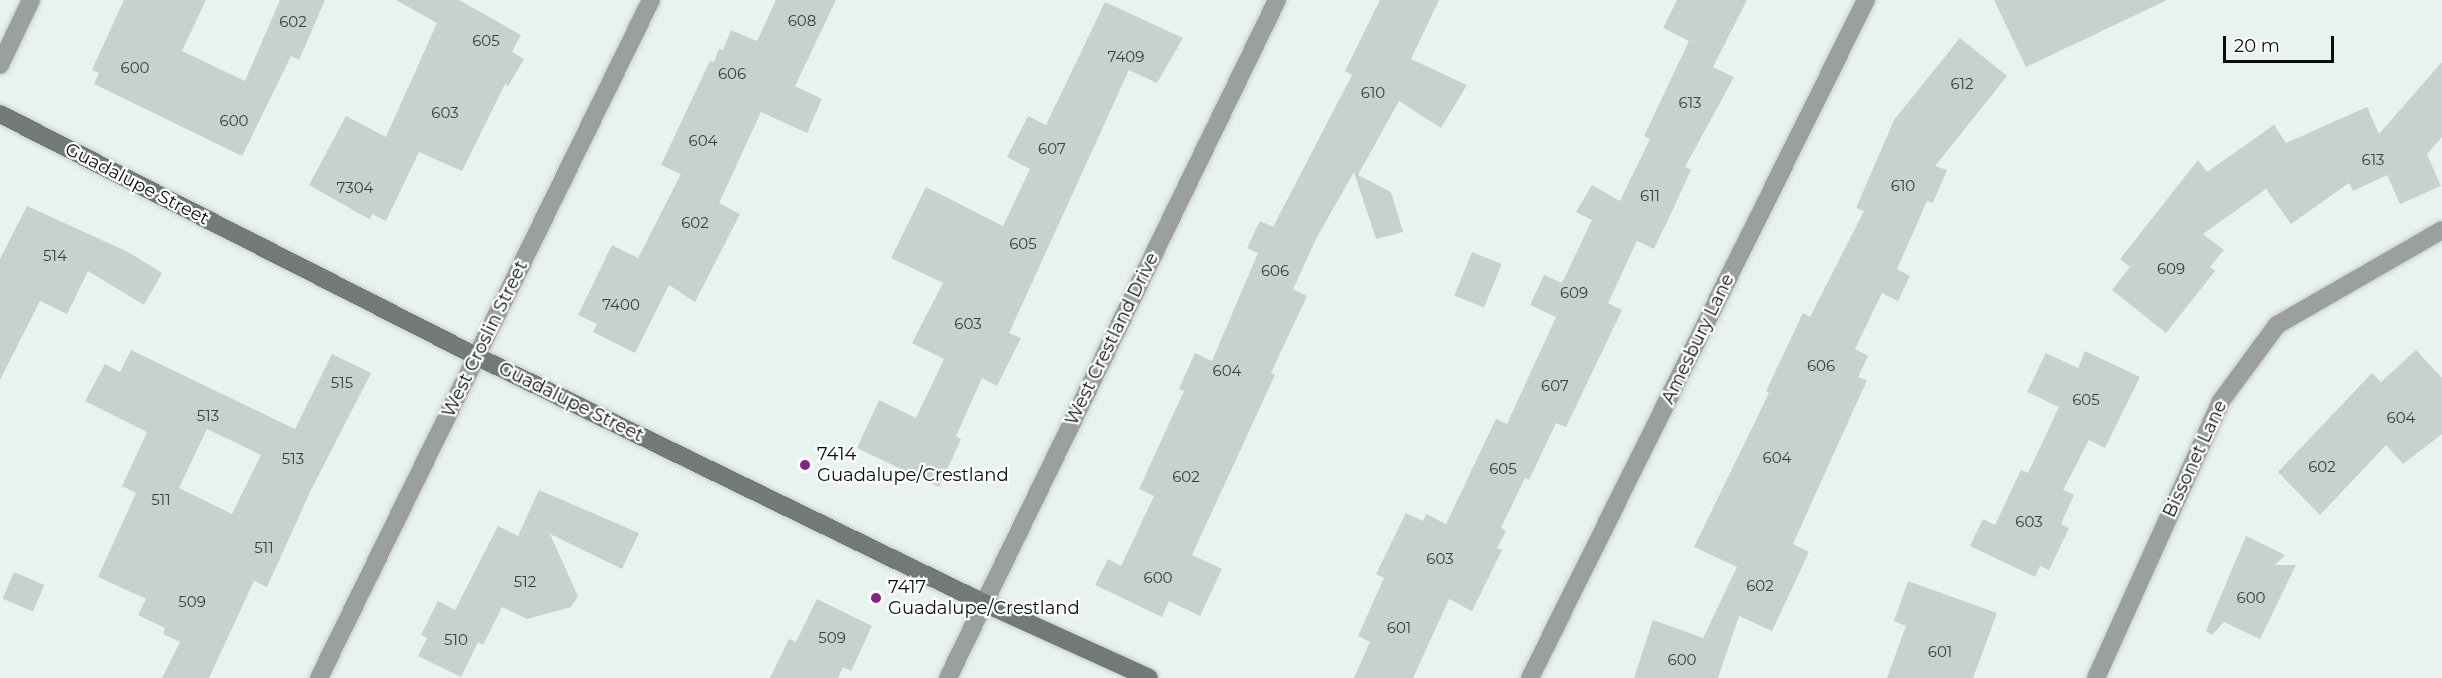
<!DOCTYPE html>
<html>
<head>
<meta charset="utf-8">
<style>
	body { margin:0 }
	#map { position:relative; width:2442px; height:678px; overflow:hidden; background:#e8f3f0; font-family:Montserrat,sans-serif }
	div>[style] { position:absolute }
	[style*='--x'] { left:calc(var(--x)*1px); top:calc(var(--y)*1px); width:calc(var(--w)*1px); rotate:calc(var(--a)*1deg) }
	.building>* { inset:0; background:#c7d1cf; transform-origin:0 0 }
	.roads { filter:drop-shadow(0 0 2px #c4cecc) drop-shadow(0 0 2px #c4cecc) }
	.street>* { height:18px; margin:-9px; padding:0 9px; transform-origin:9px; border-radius:9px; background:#9b9f9e }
	.secondary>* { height:18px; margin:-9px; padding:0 9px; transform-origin:9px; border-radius:9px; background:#727977 }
	.dots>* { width:16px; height:16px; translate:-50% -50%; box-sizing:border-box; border:3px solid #fff; border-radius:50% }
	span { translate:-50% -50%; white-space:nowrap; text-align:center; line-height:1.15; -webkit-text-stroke:4.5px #fff; paint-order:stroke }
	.number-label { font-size:15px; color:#393e3e }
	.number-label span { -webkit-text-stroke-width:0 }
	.street-label { font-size:18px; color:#0a0d0d }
	.poi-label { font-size:18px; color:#0a0d0d }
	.left { translate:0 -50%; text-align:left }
	.scale { position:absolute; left:2223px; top:36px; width:111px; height:27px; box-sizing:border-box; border:3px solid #0a0d0d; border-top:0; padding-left:8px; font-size:18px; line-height:21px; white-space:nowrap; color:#0a0d0d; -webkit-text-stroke:4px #fff; paint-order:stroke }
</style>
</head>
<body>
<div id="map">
	<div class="building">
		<div style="clip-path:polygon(124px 0,206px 0,182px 51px,245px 81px,280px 0,325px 0,299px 60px,291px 56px,242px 156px,94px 84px,99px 73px,92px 70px)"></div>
		<div style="clip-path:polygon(396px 0,459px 0,521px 35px,512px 52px,524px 59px,508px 86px,505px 84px,462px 171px,419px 152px,386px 221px,372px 214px,370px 219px,360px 214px,309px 185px,346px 116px,386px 137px,437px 23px)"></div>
		<div style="clip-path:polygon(776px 0,836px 0,795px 86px,822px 99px,807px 133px,761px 112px,719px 203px,740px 214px,695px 302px,669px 285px,635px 353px,593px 332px,597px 324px,578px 315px,612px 245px,638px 258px,681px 174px,661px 165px,710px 61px,714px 62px,719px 49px,723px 50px,731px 30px,757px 41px)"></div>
		<div style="clip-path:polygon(1380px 0,1439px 0,1411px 59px,1467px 85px,1441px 128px,1399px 101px,1358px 175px,1391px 192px,1403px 232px,1376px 239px,1354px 172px,1317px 237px,1293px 289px,1307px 296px,1271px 373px,1275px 375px,1192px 555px,1222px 569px,1200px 616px,1169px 601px,1162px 617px,1095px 585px,1108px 559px,1121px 566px,1154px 496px,1139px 489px,1184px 391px,1179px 389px,1195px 353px,1212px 361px,1258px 253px,1247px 248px,1260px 221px,1273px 227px,1352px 75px,1345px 71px)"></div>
		<div style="clip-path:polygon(1677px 0,1747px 0,1713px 67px,1734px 77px,1685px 167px,1691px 170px,1675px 205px,1654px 249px,1637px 241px,1608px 303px,1622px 310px,1566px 427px,1556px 423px,1529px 480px,1525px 478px,1501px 528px,1506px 531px,1497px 548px,1502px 550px,1472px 611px,1449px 599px,1413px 678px,1354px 678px,1370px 642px,1358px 636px,1384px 578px,1376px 574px,1406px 513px,1423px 521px,1426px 514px,1446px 524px,1496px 419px,1507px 424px,1556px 317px,1530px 305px,1544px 275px,1562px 283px,1592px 220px,1576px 212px,1592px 185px,1620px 201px,1650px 139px,1644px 136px,1689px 41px,1663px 28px)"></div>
		<div style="clip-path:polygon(1994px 0,2167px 0,2026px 67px)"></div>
		<div style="clip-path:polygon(1105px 2px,1183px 38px,1157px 83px,1129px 70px,1009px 333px,1021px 338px,997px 386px,982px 378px,956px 436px,961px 439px,939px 487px,857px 448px,879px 400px,916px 418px,944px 359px,912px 343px,943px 283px,891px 258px,926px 187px,1003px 226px,1030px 169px,1007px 157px,1028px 116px,1046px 125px)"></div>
		<div style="clip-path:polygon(1960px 38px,2007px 76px,1935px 166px,1947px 170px,1933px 203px,1927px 201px,1897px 269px,1910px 276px,1898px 301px,1882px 293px,1855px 349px,1868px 356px,1858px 377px,1867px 380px,1793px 544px,1809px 552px,1772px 631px,1739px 616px,1718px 678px,1634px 678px,1653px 620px,1703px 638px,1737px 567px,1694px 547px,1769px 393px,1766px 391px,1803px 313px,1810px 317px,1864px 211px,1856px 208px,1894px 120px)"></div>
		<div style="clip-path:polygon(2442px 62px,2442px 137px,2427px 154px,2441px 186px,2400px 204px,2387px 175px,2353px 191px,2349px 183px,2291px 224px,2266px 189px,2203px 234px,2224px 250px,2210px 267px,2215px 271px,2166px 333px,2112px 290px,2130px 267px,2120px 259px,2198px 160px,2207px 172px,2274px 125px,2286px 143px,2367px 107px,2379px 134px)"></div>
		<div style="clip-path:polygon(27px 206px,128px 252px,162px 273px,144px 305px,88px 271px,67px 314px,40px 301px,0 380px,0 259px)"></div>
		<div style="left:1472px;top:252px;width:32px;height:47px;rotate:22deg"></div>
		<div style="clip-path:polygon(evenodd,131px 350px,295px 429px,332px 354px,371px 373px,310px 492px,267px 587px,254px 581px,209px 678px,162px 678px,180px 642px,163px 634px,165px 628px,138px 615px,146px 599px,98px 577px,136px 493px,122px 486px,147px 432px,85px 401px,105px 364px,120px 372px,131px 350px,207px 429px,261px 455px,232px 514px,179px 488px,207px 429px)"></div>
		<div style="clip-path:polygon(2416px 350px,2442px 378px,2442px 434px,2403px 464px,2386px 445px,2320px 515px,2278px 472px,2372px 373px,2381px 382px)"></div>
		<div style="clip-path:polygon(2085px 351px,2140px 377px,2105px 448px,2089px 440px,2063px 490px,2074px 495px,2061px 524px,2069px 528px,2049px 570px,2040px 566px,2035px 577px,1970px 546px,1983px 519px,1995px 525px,2021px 470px,2028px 473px,2059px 407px,2027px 392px,2046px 353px,2078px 368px)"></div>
		<div style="clip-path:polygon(539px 490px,639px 533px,622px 569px,550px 534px,578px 596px,571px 607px,527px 619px,502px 607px,483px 645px,478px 642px,461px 677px,418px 656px,427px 638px,421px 635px,438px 601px,455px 610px,498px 526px,518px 536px)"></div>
		<div style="clip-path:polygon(2246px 536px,2285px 555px,2275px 565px,2296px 565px,2260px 639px,2224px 622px,2212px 635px,2206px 631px)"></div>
		<div style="left:14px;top:572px;width:33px;height:29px;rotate:23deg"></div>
		<div style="clip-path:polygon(1908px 581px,1997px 613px,1973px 678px,1887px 678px,1906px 626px,1894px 621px)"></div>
		<div style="clip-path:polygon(817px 599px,872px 626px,851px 671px,843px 667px,838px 678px,770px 678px,789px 639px,796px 642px)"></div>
	</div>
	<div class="roads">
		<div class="street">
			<div style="--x:0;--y:65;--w:72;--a:-64.5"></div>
			<div style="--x:319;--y:678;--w:755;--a:-63.91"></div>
			<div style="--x:948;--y:678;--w:754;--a:-64.11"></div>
			<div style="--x:1530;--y:678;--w:757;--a:-63.64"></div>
			<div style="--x:2096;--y:678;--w:304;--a:-65.7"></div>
			<div style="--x:2221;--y:401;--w:94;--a:-53.6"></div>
			<div style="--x:2277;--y:325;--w:190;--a:-29.9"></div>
		</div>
		<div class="secondary">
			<div style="--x:0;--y:114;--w:534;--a:26.95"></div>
			<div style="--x:476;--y:356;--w:565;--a:25.93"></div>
			<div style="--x:984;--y:603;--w:181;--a:24.4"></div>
		</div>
	</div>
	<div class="dots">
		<div style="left:805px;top:465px;background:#882086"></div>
		<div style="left:876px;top:598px;background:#882086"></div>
	</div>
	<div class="number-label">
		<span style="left:802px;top:21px">608</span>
		<span style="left:293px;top:22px">602</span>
		<span style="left:486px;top:41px">605</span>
		<span style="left:1126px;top:57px">7409</span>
		<span style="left:135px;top:68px">600</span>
		<span style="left:732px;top:74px">606</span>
		<span style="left:1962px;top:84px">612</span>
		<span style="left:1373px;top:93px">610</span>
		<span style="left:1690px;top:103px">613</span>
		<span style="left:445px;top:113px">603</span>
		<span style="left:234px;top:121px">600</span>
		<span style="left:703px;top:141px">604</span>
		<span style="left:1052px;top:149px">607</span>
		<span style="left:2373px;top:160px">613</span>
		<span style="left:1903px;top:186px">610</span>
		<span style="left:355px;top:188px">7304</span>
		<span style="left:1650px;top:196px">611</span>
		<span style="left:695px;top:223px">602</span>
		<span style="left:1023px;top:244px">605</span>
		<span style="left:55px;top:256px">514</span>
		<span style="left:2171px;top:269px">609</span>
		<span style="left:1275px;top:271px">606</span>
		<span style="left:1574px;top:293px">609</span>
		<span style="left:621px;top:305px">7400</span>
		<span style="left:968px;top:324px">603</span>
		<span style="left:1821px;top:366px">606</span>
		<span style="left:1227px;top:371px">604</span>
		<span style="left:342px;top:383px">515</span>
		<span style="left:1555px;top:386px">607</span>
		<span style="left:2086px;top:400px">605</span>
		<span style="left:208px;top:416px">513</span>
		<span style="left:2401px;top:418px">604</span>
		<span style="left:1777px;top:458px">604</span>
		<span style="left:293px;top:459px">513</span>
		<span style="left:2322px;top:467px">602</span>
		<span style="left:1503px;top:469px">605</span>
		<span style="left:1186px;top:477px">602</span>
		<span style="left:161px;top:500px">511</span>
		<span style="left:2029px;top:522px">603</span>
		<span style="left:264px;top:548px">511</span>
		<span style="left:1440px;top:559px">603</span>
		<span style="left:1158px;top:578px">600</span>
		<span style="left:525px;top:582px">512</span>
		<span style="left:1760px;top:586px">602</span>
		<span style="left:2251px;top:598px">600</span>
		<span style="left:192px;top:602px">509</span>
		<span style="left:1399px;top:628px">601</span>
		<span style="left:832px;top:638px">509</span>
		<span style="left:456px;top:640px">510</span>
		<span style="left:1940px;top:652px">601</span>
		<span style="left:1682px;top:660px">600</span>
	</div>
	<div class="street-label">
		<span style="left:137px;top:184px;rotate:27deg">Guadalupe Street</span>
		<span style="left:485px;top:339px;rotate:-64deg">West Croslin Street</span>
		<span style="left:1112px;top:339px;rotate:-64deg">West Crestland Drive</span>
		<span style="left:1698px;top:339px;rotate:-64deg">Amesbury Lane</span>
		<span style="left:571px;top:402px;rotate:26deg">Guadalupe Street</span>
		<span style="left:2195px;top:459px;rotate:-65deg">Bissonet Lane</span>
	</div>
	<div class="poi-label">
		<span class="left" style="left:817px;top:465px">7414<br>Guadalupe/Crestland</span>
		<span class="left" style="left:888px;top:598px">7417<br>Guadalupe/Crestland</span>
	</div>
	<div class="scale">20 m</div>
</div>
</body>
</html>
